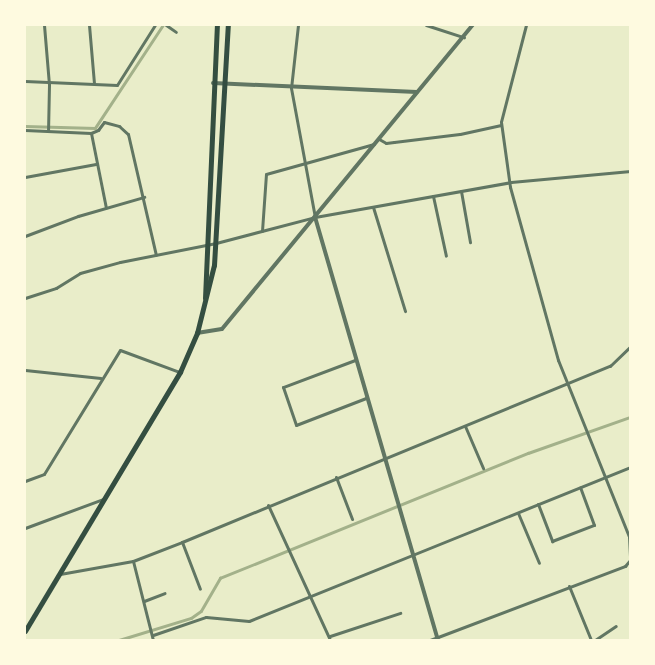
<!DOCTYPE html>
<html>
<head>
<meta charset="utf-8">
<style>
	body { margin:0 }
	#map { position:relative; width:655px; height:665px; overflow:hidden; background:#e9edc9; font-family:"Noto Sans",sans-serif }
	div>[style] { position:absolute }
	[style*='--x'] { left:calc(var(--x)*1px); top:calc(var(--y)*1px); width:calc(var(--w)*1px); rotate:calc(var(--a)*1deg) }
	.stream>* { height:2.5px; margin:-1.25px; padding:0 1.25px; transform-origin:1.25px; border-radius:1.25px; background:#a3b18a }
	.minor>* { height:3px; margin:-1.5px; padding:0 1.5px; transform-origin:1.5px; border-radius:1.5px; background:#617663 }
	.tertiary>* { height:4px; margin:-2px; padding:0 2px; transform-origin:2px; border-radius:2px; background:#617663 }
	.primary>* { height:5px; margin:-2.5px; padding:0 2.5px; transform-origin:2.5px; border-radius:2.5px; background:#344e41 }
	span { translate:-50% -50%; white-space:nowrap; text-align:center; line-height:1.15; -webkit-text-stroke:4.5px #fefae0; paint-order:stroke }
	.frame { position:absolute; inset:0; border:26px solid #fefae0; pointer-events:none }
</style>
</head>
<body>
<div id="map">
	<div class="stream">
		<div style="--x:25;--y:126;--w:70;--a:1.6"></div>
		<div style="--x:95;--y:128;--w:123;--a:-56.6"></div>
		<div style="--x:119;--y:640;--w:75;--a:-17"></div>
		<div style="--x:191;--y:618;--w:12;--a:-35"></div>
		<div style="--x:201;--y:611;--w:38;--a:-60"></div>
		<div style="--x:220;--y:578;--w:332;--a:-22.1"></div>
		<div style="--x:528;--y:453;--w:108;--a:-19.4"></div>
	</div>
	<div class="minor">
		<div style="--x:44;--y:25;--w:60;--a:85.2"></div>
		<div style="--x:49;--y:85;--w:46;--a:91.2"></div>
		<div style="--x:89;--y:25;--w:58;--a:85.1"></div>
		<div style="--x:166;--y:25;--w:12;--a:35"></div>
		<div style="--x:298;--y:25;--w:63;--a:96.3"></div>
		<div style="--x:291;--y:88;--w:131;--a:79.5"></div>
		<div style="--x:426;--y:25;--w:40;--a:18"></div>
		<div style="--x:526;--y:25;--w:100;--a:104.5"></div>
		<div style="--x:501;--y:122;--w:66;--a:82.1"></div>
		<div style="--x:510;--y:187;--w:180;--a:74.5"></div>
		<div style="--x:558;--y:360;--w:191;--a:68.1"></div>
		<div style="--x:629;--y:537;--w:19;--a:87"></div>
		<div style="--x:25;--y:81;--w:92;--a:2.5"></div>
		<div style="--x:117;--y:85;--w:71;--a:-57.7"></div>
		<div style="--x:25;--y:130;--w:66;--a:2.6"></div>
		<div style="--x:91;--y:133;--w:8;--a:-23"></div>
		<div style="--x:98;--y:130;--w:10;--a:-53"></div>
		<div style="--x:104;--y:122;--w:16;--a:15"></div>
		<div style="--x:119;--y:126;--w:12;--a:42"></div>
		<div style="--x:128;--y:134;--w:124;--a:77"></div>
		<div style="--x:91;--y:133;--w:76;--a:78.7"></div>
		<div style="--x:379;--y:139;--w:8;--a:30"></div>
		<div style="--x:386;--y:143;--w:8;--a:-7"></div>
		<div style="--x:394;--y:142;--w:66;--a:-6.9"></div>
		<div style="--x:460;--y:134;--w:42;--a:-12.4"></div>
		<div style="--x:25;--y:177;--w:72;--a:-10.4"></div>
		<div style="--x:461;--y:191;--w:52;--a:80"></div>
		<div style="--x:433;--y:196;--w:61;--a:77.8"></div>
		<div style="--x:373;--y:207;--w:109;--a:72.9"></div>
		<div style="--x:262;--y:231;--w:57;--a:-86"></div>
		<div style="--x:266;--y:174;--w:112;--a:-15.5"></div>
		<div style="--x:25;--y:236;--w:57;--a:-20.7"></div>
		<div style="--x:78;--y:216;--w:69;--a:-16.1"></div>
		<div style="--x:25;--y:298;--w:33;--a:-18"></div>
		<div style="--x:56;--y:288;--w:28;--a:-32"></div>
		<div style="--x:80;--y:273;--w:41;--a:-15.4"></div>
		<div style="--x:120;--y:262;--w:98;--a:-11.2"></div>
		<div style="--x:216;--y:243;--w:102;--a:-14.7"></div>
		<div style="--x:315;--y:217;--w:199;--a:-10.1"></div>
		<div style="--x:511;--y:182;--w:120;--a:-5.3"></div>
		<div style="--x:355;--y:360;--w:77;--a:159.4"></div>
		<div style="--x:283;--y:387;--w:40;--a:71.1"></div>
		<div style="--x:296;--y:425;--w:75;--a:-21.1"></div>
		<div style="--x:25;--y:370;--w:76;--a:6"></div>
		<div style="--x:465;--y:426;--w:46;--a:66.8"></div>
		<div style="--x:336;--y:477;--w:45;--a:69.1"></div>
		<div style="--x:25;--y:481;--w:20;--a:-20"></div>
		<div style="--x:44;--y:474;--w:145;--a:-58.5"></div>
		<div style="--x:120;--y:350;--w:63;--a:20.4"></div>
		<div style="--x:538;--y:504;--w:40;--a:69"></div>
		<div style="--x:552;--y:541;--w:45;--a:-20.9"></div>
		<div style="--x:594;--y:525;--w:40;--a:-110.2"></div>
		<div style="--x:268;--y:505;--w:149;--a:65.3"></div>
		<div style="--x:518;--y:513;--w:54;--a:67.2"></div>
		<div style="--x:25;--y:528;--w:83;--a:-20.4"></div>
		<div style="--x:182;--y:542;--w:50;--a:69"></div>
		<div style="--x:133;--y:561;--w:81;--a:75.8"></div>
		<div style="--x:60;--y:574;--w:74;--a:-10.1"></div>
		<div style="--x:133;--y:561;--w:53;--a:-21.2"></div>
		<div style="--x:182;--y:542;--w:463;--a:-22.4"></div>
		<div style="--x:610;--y:366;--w:28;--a:-44"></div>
		<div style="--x:569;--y:586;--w:58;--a:67.8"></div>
		<div style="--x:144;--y:601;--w:22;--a:-21"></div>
		<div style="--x:153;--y:635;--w:56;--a:-18.8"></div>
		<div style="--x:206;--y:617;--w:43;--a:5.3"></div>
		<div style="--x:249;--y:621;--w:411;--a:-22"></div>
		<div style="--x:330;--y:636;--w:74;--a:-18.2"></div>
		<div style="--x:430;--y:640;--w:209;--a:-20.8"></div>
		<div style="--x:625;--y:566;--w:8;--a:-50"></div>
		<div style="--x:595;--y:640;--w:25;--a:-34"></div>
	</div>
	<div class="tertiary">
		<div style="--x:213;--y:83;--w:204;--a:2.5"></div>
		<div style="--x:315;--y:217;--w:441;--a:73.8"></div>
		<div style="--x:197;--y:333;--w:25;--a:-9"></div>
		<div style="--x:222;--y:329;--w:394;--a:-50.5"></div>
	</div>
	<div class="primary">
		<div style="--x:205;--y:298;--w:273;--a:-87.5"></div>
		<div style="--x:25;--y:631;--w:302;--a:-59.1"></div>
		<div style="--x:180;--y:372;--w:43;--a:-66.4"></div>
		<div style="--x:197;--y:333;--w:70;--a:-76"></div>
		<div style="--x:214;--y:265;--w:240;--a:-86.7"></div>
	</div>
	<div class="frame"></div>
</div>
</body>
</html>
